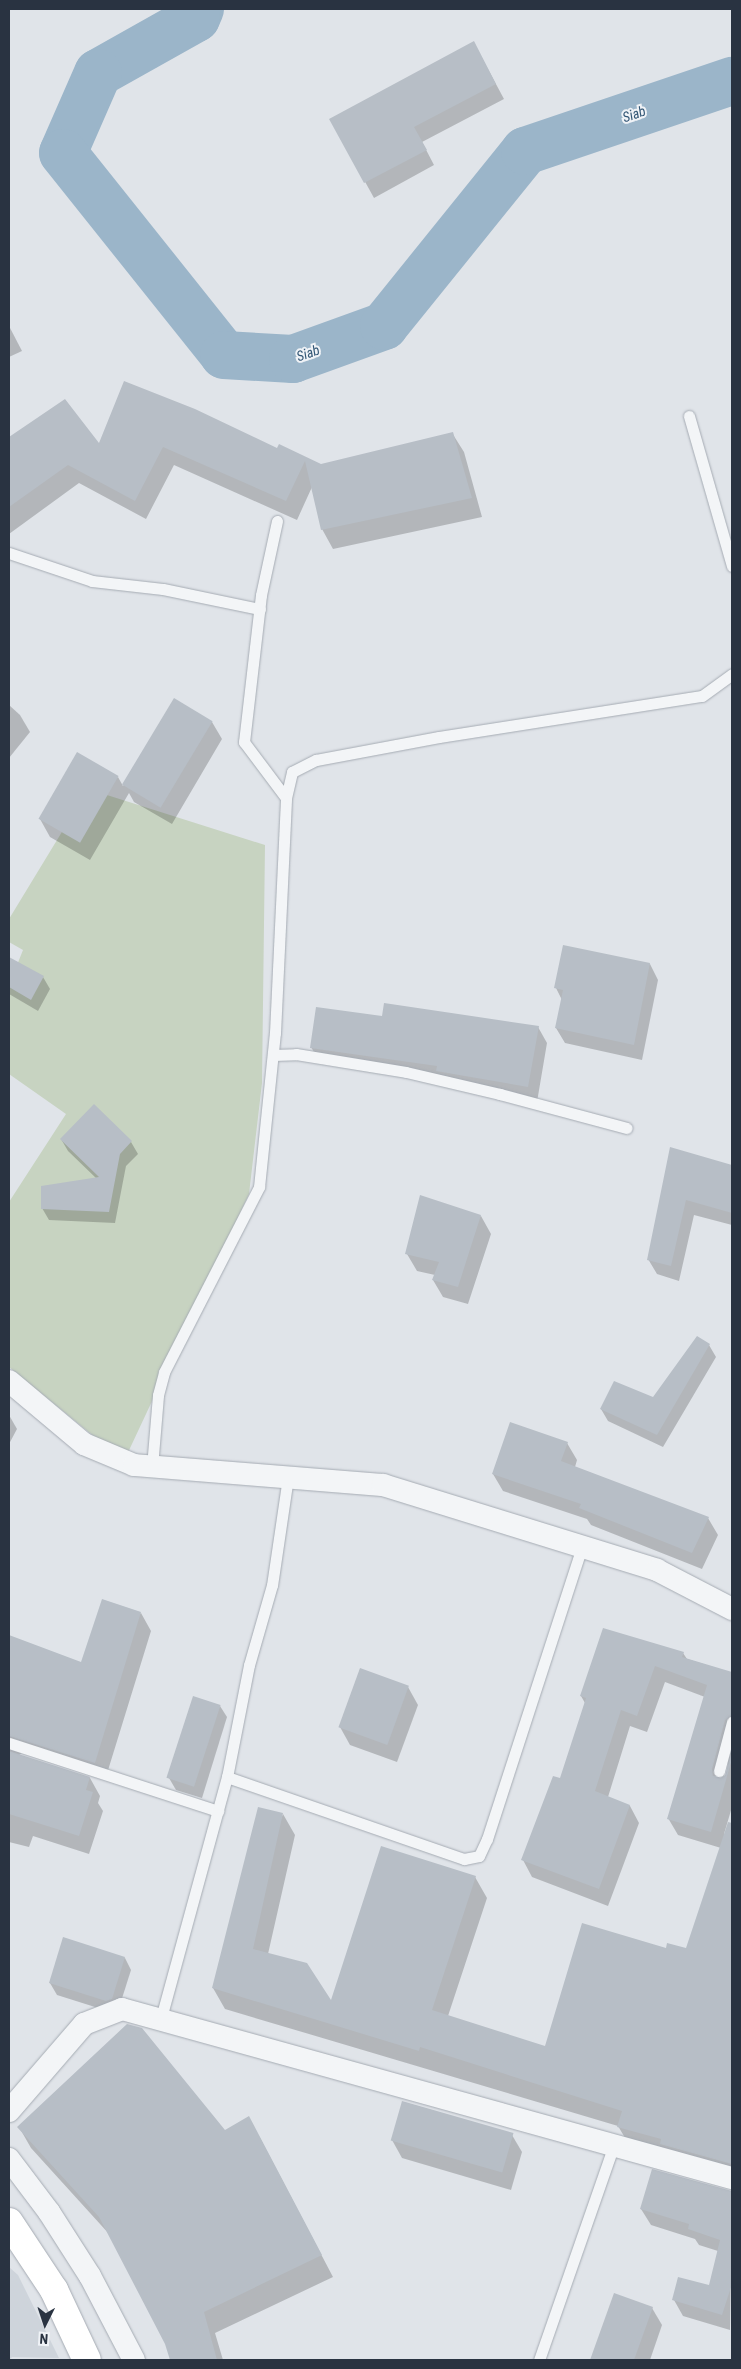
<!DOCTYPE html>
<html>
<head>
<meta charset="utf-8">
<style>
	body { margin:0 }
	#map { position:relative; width:741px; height:2369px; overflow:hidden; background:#e0e4e9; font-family:"Roboto Condensed",sans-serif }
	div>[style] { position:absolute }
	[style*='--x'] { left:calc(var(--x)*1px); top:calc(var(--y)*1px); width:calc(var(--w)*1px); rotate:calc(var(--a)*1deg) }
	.built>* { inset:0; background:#ced4db }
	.green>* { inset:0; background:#c7d3c1 }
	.shadow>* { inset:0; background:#0003 }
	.river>* { height:48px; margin:-24px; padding:0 24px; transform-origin:24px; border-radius:24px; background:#9bb5c9 }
	.building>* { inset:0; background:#b7bec6; transform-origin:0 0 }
	.roads { filter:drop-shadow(0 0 1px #a5abb3) drop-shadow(0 0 1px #a5abb3) }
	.service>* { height:11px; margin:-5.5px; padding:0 5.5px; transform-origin:5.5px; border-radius:5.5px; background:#f3f5f7 }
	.minor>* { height:22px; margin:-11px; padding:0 11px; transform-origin:11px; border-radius:11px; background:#f3f5f7 }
	.primary>* { height:28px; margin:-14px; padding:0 14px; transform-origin:14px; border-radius:14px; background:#fff }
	span { translate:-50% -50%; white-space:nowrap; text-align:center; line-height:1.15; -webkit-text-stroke:4px #f0f3f7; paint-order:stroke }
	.water-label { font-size:14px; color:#325675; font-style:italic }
	.frame { position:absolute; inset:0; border:10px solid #293341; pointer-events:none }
	.north { position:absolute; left:20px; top:2299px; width:50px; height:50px; -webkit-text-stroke:4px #f0f3f7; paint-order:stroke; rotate:184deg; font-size:14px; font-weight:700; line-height:20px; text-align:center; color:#293341 }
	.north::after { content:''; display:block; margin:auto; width:18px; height:22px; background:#293341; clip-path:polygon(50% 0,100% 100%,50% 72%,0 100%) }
</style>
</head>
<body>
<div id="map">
	<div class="built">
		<div style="clip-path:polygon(9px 2267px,18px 2275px,59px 2358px,12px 2357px,9px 2360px)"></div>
	</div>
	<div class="green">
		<div style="clip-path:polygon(88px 789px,265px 845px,262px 1083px,249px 1194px,124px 1461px,9px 1367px,9px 1202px,66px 1114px,9px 1074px,9px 985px,23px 950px,9px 942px,9px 919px)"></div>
	</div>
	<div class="shadow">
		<div style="clip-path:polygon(482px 58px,504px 99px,422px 142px,434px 165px,374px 198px,331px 120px)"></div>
		<div style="clip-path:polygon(9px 326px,22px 351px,9px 357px)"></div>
		<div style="clip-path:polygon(65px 400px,99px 445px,278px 450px,321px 465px,452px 433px,464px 452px,482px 517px,333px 549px,322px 529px,312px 487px,297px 520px,174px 465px,146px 519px,79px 483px,9px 534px,9px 439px)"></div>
		<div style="clip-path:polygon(174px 700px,212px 722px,222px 739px,172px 824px,134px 802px,129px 793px,90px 860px,50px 837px,40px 819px,118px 777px,123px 786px)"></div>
		<div style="clip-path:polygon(9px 705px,20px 715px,30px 732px,9px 758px)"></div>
		<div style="clip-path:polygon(9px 959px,43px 977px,50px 989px,38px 1011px,9px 994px)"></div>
		<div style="clip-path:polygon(650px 964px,658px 980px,642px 1060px,565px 1043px,556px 1028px,562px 1000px,556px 988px)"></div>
		<div style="clip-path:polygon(383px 1017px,538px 1027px,547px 1043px,537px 1102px,444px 1082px,321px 1064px,311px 1047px)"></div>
		<div style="clip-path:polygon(94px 1106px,131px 1142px,138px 1154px,126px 1166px,115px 1223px,49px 1220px,42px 1208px,97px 1179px,68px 1151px,61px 1139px)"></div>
		<div style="clip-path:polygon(671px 1149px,732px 1167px,732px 1225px,694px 1215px,679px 1281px,657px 1274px,648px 1259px)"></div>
		<div style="clip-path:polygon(481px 1216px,491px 1234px,468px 1304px,443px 1297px,433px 1280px,435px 1275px,417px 1271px,407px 1254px)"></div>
		<div style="clip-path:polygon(709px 1345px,716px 1357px,663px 1447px,608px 1421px,601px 1409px,653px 1399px)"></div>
		<div style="clip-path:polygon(9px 1415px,17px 1429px,9px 1444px)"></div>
		<div style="clip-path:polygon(567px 1443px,577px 1460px,575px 1467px,708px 1518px,718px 1535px,702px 1569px,591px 1525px,587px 1519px,503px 1491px,493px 1474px)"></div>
		<div style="clip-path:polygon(141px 1613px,151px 1631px,105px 1780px,22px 1753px,19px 1755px,90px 1778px,100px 1796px,98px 1803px,103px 1811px,89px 1854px,33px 1836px,29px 1847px,9px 1842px,9px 1636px,82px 1664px)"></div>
		<div style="clip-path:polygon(evenodd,683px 1653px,687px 1659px,732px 1673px,732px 1807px,724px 1834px,732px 1836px,732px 2182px,631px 2148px,618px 2126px,225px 2009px,213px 1988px,283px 1814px,295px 1835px,268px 1954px,331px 2003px,475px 1877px,487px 1898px,448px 2016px,546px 2048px,667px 1949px,687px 1949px,721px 1848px,678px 1835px,668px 1818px,705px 1697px,665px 1682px,647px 1732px,630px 1726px,608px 1797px,630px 1806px,639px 1823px,608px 1906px,532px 1877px,523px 1860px,561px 1780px,585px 1703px,581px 1696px,683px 1653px,728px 1762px,727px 1774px,724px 1776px,728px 1762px)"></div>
		<div style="clip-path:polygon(408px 1687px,418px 1705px,397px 1762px,350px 1745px,340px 1727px)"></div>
		<div style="clip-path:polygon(220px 1706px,227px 1717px,202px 1798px,176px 1790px,169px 1778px)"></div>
		<div style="clip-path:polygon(125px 1958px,131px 1970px,118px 2011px,114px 2013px,57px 1995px,50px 1983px)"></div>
		<div style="clip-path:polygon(19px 2127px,225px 2132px,260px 2138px,333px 2277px,215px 2333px,223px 2360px,171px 2360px,167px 2344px,110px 2235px,31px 2148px)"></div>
		<div style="clip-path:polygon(512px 2135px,522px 2152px,511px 2190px,402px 2158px,392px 2140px)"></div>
		<div style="clip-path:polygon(729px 2192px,732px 2197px,730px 2330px,683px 2316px,674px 2300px,710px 2286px,718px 2251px,699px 2245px,695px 2239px,651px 2225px,641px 2209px)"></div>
		<div style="clip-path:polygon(614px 2295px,652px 2308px,662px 2325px,650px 2360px,593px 2360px)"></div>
	</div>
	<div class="river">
		<div style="--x:200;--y:9;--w:10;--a:114"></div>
		<div style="--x:196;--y:18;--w:112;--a:150.7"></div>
		<div style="--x:98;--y:73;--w:87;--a:113.6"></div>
		<div style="--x:63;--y:153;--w:258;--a:51.4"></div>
		<div style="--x:224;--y:355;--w:69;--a:3.3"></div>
		<div style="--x:293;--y:359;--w:97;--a:-19.9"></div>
		<div style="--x:384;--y:326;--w:225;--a:-51.1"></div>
		<div style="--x:525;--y:151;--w:219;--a:-18.7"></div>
	</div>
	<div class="building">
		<div style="clip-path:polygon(474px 41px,496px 84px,414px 127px,427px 150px,364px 183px,329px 119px)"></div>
		<div style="clip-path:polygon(124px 381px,195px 409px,277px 448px,279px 444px,321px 464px,453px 432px,472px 498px,321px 530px,305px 461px,286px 501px,163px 447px,135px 501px,68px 465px,9px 507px,9px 437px,65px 399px,99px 443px)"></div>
		<div style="left:174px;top:698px;width:45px;height:101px;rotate:31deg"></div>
		<div style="left:77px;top:752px;width:48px;height:77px;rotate:30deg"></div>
		<div style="clip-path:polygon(563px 945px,650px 963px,634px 1045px,555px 1028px,563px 990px,554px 988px)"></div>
		<div style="clip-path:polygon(9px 957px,44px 976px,31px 1000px,9px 987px)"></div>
		<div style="clip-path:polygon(384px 1003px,539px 1026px,528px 1087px,436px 1071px,437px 1066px,310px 1048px,316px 1007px,382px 1016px)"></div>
		<div style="clip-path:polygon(94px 1104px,132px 1141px,120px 1154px,109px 1212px,41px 1209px,41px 1186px,99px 1177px,60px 1139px)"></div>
		<div style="clip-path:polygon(670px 1147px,732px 1165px,732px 1213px,686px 1200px,671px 1266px,647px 1260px)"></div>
		<div style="clip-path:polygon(420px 1195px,481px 1215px,458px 1287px,432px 1280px,439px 1262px,405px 1254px)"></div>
		<div style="clip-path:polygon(697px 1336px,710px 1344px,657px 1435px,600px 1409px,614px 1381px,653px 1397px)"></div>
		<div style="clip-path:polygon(510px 1422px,568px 1442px,561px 1461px,709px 1517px,692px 1553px,579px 1508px,581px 1504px,492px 1474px)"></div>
		<div style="clip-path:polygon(102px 1599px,141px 1612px,95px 1763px,9px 1736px,9px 1635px,81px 1662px)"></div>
		<div style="clip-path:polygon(603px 1628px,684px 1652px,682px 1657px,732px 1672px,732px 1715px,725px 1720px,712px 1769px,713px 1776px,725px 1776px,732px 1750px,732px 1759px,711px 1832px,667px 1819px,707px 1685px,655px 1666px,637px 1716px,621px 1710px,595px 1791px,630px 1805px,599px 1889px,521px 1860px,553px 1776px,560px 1778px,586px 1698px,580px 1696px)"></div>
		<div style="left:360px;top:1668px;width:52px;height:63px;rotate:20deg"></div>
		<div style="left:193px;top:1696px;width:29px;height:86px;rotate:18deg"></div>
		<div style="clip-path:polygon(9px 1751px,90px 1777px,86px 1790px,93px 1792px,79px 1836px,9px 1814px)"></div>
		<div style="clip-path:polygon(258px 1807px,283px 1813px,253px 1949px,307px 1963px,331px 2000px,381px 1846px,476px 1876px,432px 2010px,545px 2046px,582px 1923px,666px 1948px,667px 1943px,686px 1948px,728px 1822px,732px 1823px,732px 2164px,660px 2144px,661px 2139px,617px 2127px,622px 2111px,420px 2047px,419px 2051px,212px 1988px)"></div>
		<div style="clip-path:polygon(63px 1937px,125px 1957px,112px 1999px,106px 2001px,49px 1983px)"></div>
		<div style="clip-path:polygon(127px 2024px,142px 2028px,225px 2130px,249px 2116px,322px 2255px,204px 2312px,217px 2360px,170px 2360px,165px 2344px,99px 2217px,17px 2127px)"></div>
		<div style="left:402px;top:2101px;width:116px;height:41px;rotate:16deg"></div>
		<div style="clip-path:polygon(652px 2169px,732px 2191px,732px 2284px,722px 2315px,672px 2300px,678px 2277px,709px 2285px,720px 2240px,688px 2229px,689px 2224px,640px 2209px)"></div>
		<div style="clip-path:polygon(614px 2293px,653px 2307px,634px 2360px,590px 2360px)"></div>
	</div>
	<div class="roads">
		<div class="service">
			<div style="--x:689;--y:416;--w:156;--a:74"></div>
			<div style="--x:277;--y:521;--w:76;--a:102.2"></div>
			<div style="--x:261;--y:595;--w:148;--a:96.6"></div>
			<div style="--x:244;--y:742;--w:70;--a:53.1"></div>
			<div style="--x:9;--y:553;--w:88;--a:18.6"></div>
			<div style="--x:92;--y:581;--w:71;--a:6.4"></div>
			<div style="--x:163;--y:589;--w:99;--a:11.7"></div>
			<div style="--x:273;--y:1055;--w:23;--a:-2"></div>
			<div style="--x:296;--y:1054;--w:111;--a:9.3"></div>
			<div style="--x:406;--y:1072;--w:97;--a:13.2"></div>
			<div style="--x:500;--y:1094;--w:131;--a:15"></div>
			<div style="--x:152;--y:1467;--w:72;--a:-85.2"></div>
			<div style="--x:158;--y:1395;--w:24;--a:-75"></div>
			<div style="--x:164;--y:1372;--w:208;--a:-62.8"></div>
			<div style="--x:259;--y:1187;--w:155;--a:-84.1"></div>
			<div style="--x:275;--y:1033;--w:235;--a:-87.3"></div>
			<div style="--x:286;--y:798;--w:27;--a:-77"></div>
			<div style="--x:292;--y:772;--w:27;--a:-27"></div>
			<div style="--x:316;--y:760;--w:125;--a:-10.6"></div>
			<div style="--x:439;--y:737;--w:266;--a:-8.9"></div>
			<div style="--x:702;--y:696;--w:37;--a:-36"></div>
			<div style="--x:288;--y:1477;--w:109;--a:98.4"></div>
			<div style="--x:272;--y:1585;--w:83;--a:106"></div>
			<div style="--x:249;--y:1665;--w:114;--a:101.1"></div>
			<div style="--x:227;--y:1777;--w:251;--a:19.1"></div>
			<div style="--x:464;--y:1859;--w:15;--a:-11"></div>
			<div style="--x:479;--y:1856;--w:19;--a:-65"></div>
			<div style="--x:487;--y:1839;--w:308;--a:-72"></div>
			<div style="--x:9;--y:1743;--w:220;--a:18"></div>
			<div style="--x:719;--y:1771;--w:51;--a:-75.1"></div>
			<div style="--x:161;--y:2018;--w:250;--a:-74.7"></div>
			<div style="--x:539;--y:2360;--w:228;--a:-70.8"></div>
		</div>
		<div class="minor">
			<div style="--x:9;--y:1381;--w:98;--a:40"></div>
			<div style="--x:84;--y:1444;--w:54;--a:22.8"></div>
			<div style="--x:134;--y:1465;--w:250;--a:4.6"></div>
			<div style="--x:383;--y:1485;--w:287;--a:17.2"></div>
			<div style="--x:657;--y:1570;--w:85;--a:27.5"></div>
			<div style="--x:9;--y:2111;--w:115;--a:-49.2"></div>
			<div style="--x:84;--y:2024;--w:41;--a:-21.5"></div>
			<div style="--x:122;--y:2009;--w:633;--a:15.49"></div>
			<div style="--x:9;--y:2159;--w:66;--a:53"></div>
			<div style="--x:49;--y:2212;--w:76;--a:57.4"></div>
			<div style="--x:90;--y:2276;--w:95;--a:62.4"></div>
		</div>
		<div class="primary">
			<div style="--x:9;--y:2222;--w:82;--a:56.5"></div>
			<div style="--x:54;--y:2290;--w:77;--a:64.8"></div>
		</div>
	</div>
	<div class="water-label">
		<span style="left:634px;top:114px;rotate:-19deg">Siab</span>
		<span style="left:308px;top:353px;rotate:-19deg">Siab</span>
	</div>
	<div class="frame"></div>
	<div class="north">N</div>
</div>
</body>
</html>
